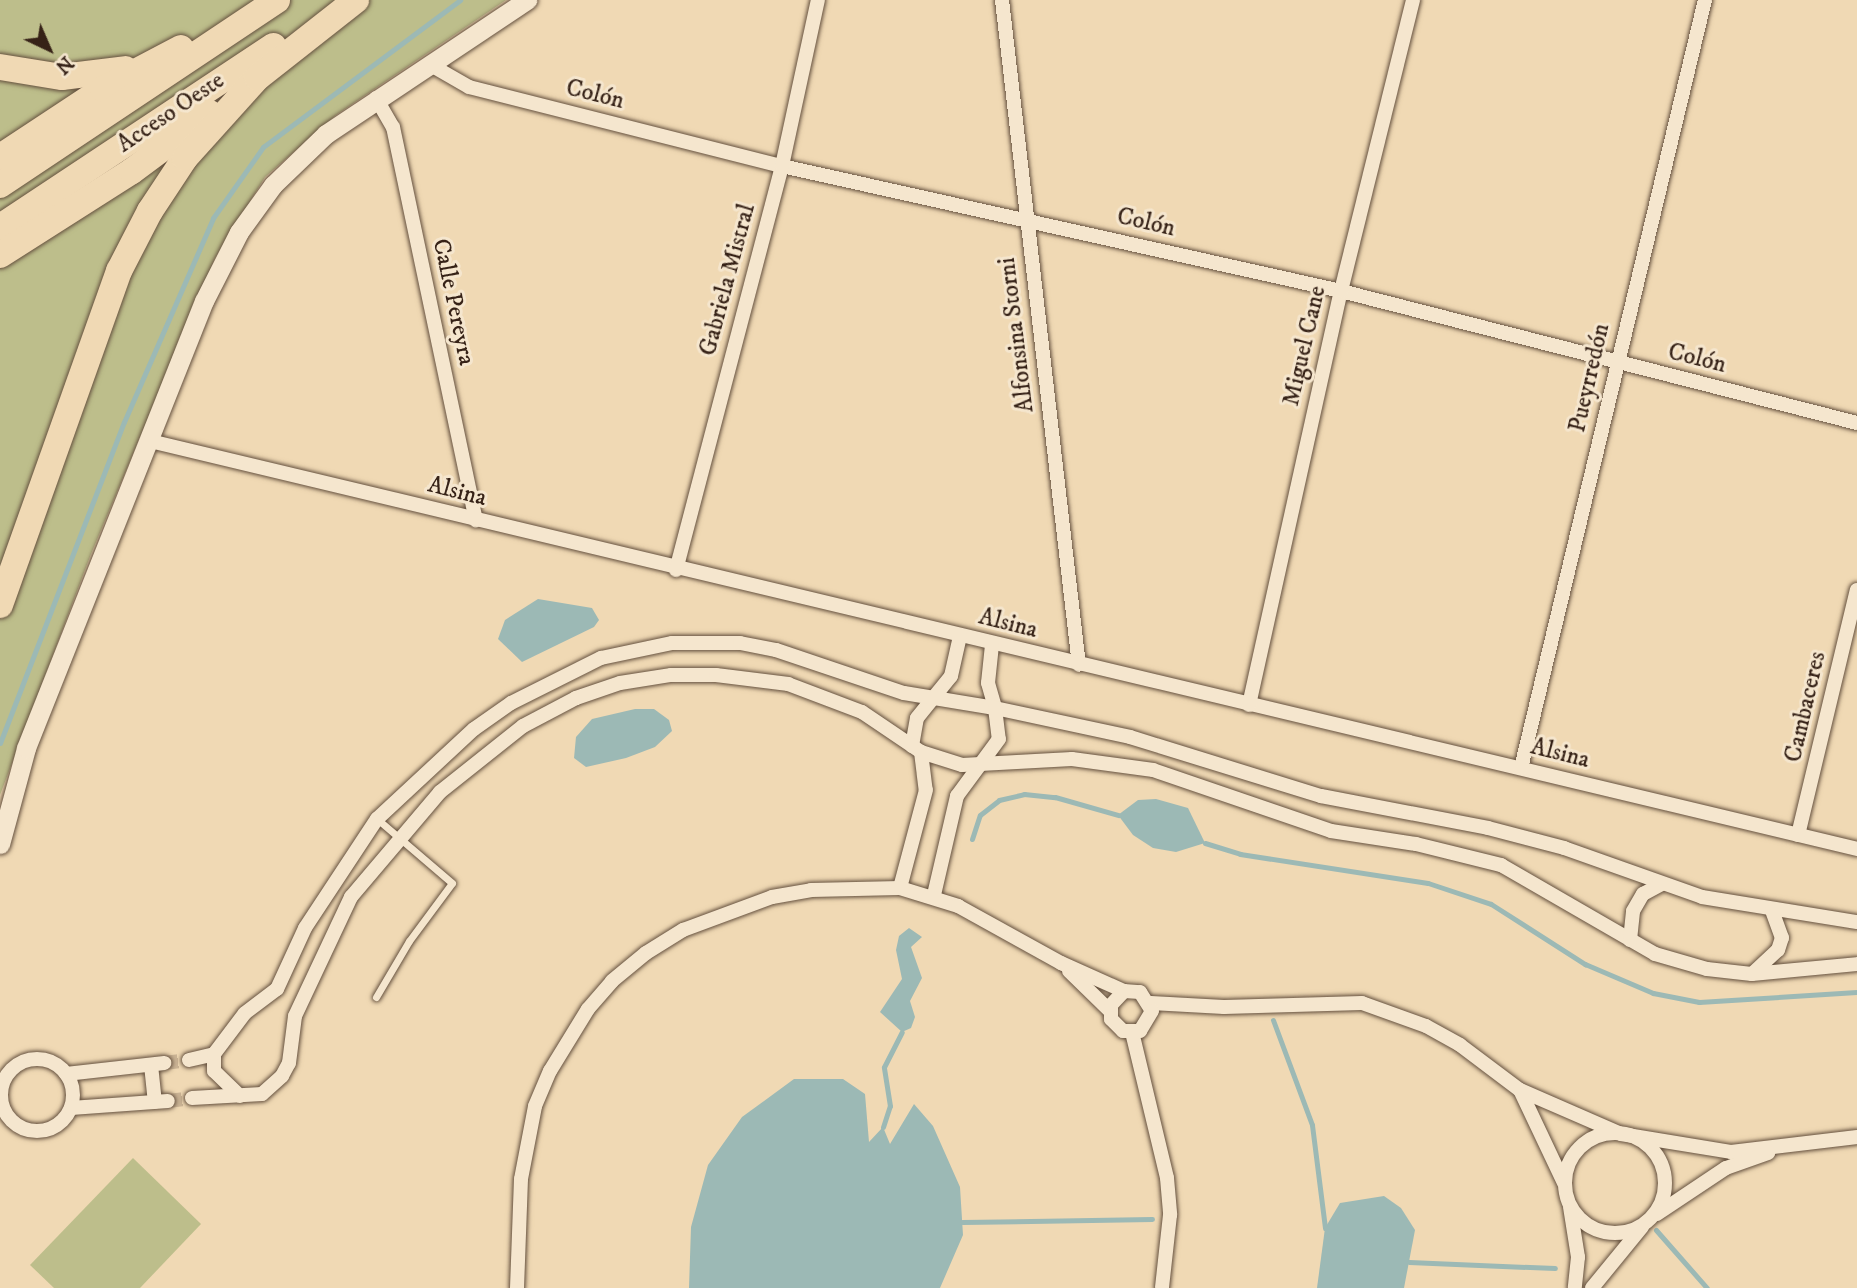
<!DOCTYPE html>
<html>
<head>
<meta charset="utf-8">
<style>
	body { margin:0 }
	#map { position:relative; width:1857px; height:1288px; overflow:hidden; background:#f0d9b4; font-family:"IM FELL DW Pica",serif }
	div>[style] { position:absolute }
	[style*='--x'] { left:calc(var(--x)*1px); top:calc(var(--y)*1px); width:calc(var(--w)*1px); rotate:calc(var(--a)*1deg) }
	.green>* { inset:0; background:#bdbe8b }
	.water>* { inset:0; background:#9cb9b5 }
	.stream>* { height:5px; margin:-2.5px; padding:0 2.5px; transform-origin:2.5px; border-radius:2.5px; background:#9cb9b5 }
	.street-tunnel>* { height:14px; margin-top:-7px; transform-origin:0; background:repeating-linear-gradient(90deg,#cbb495 0 14px,transparent 0 21px) }
	.roads { filter:drop-shadow(0 0 2px #64503e) drop-shadow(0 0 2px #64503e) }
	.lane>* { height:7px; margin:-3.5px; padding:0 3.5px; transform-origin:3.5px; border-radius:3.5px; background:#f5e6ce }
	.street>* { height:14px; margin:-7px; padding:0 7px; transform-origin:7px; border-radius:7px; background:#f5e6ce }
	.street>.ring { margin:-7px; padding:0; box-sizing:content-box; background:none; border:14px solid #f5e6ce; border-radius:50% }
	.secondary>* { height:19px; margin:-9.5px; padding:0 9.5px; transform-origin:9.5px; border-radius:9.5px; background:#f5e6ce }
	.highway>* { height:26px; margin:-13px; padding:0 13px; transform-origin:13px; border-radius:13px; background:#f0d9b4 }
	span { translate:-50% -50%; white-space:nowrap; text-align:center; line-height:1.15; -webkit-text-stroke:6px #f5e6ce; paint-order:stroke }
	.street-label { font-size:24px; color:#362217 }
	.north { position:absolute; left:14px; top:14px; width:70px; height:70px; -webkit-text-stroke:5px #f5e6ce; paint-order:stroke; rotate:136deg; font-size:19px; font-weight:700; line-height:28px; text-align:center; color:#362217 }
	.north::after { content:''; display:block; margin:auto; width:24px; height:32px; background:#362217; clip-path:polygon(50% 0,100% 100%,50% 72%,0 100%) }
</style>
</head>
<body>
<div id="map">
	<div class="green">
		<div style="clip-path:polygon(0 0,506px 0,336px 115px,265px 177px,215px 258px,91px 554px,0 795px)"></div>
		<div style="clip-path:polygon(133px 1158px,201px 1224px,140px 1288px,54px 1288px,30px 1265px)"></div>
	</div>
	<div class="water">
		<div style="clip-path:polygon(538px 599px,592px 608px,599px 620px,594px 627px,522px 662px,498px 639px,505px 620px)"></div>
		<div style="clip-path:polygon(635px 709px,654px 709px,669px 720px,672px 731px,655px 747px,626px 758px,586px 767px,574px 758px,576px 737px,592px 719px)"></div>
		<div style="clip-path:polygon(1156px 799px,1188px 808px,1205px 843px,1176px 852px,1153px 848px,1133px 835px,1118px 815px,1138px 800px)"></div>
		<div style="clip-path:polygon(909px 928px,922px 937px,911px 947px,922px 978px,910px 1001px,915px 1017px,911px 1028px,902px 1032px,880px 1012px,902px 979px,896px 950px,899px 936px)"></div>
		<div style="clip-path:polygon(794px 1079px,843px 1079px,865px 1094px,869px 1142px,883px 1127px,890px 1144px,914px 1104px,933px 1126px,960px 1187px,963px 1235px,940px 1288px,689px 1288px,691px 1227px,708px 1165px,742px 1117px)"></div>
		<div style="clip-path:polygon(1384px 1196px,1401px 1208px,1415px 1230px,1404px 1288px,1317px 1288px,1325px 1228px,1340px 1203px)"></div>
	</div>
	<div class="stream">
		<div style="--x:0;--y:743;--w:344;--a:-68.9"></div>
		<div style="--x:124;--y:422;--w:223;--a:-66.4"></div>
		<div style="--x:213;--y:218;--w:87;--a:-54.8"></div>
		<div style="--x:263;--y:147;--w:246;--a:-36.7"></div>
		<div style="--x:972;--y:839;--w:25;--a:-72"></div>
		<div style="--x:980;--y:815;--w:24;--a:-38"></div>
		<div style="--x:999;--y:800;--w:26;--a:-13"></div>
		<div style="--x:1024;--y:794;--w:31;--a:6"></div>
		<div style="--x:1055;--y:797;--w:66;--a:15.9"></div>
		<div style="--x:1205;--y:843;--w:37;--a:17"></div>
		<div style="--x:1240;--y:854;--w:190;--a:8.8"></div>
		<div style="--x:1428;--y:883;--w:66;--a:18.4"></div>
		<div style="--x:1491;--y:904;--w:112;--a:32.6"></div>
		<div style="--x:1585;--y:964;--w:74;--a:23.1"></div>
		<div style="--x:1653;--y:993;--w:47;--a:11.1"></div>
		<div style="--x:1699;--y:1002;--w:158;--a:-3.6"></div>
		<div style="--x:1273;--y:1020;--w:112;--a:69.6"></div>
		<div style="--x:1312;--y:1125;--w:104;--a:82.8"></div>
		<div style="--x:883;--y:1127;--w:22;--a:-72"></div>
		<div style="--x:890;--y:1106;--w:39;--a:-99"></div>
		<div style="--x:884;--y:1067;--w:39;--a:-63"></div>
		<div style="--x:962;--y:1222;--w:190;--a:-0.9"></div>
		<div style="--x:1656;--y:1230;--w:77;--a:48.7"></div>
		<div style="--x:1409;--y:1262;--w:146;--a:2.4"></div>
	</div>
	<div class="street-tunnel">
		<div style="--x:164;--y:1063;--w:25;--a:-7"></div>
		<div style="--x:168;--y:1101;--w:24;--a:-7"></div>
	</div>
	<div class="roads">
		<div class="lane">
			<div style="--x:376;--y:997;--w:65;--a:-59.5"></div>
			<div style="--x:409;--y:941;--w:72;--a:-53.4"></div>
			<div style="--x:452;--y:883;--w:99;--a:-139.5"></div>
		</div>
		<div class="street">
			<div style="--x:1002;--y:0;--w:669;--a:83.4"></div>
			<div style="--x:429;--y:64;--w:46;--a:29.9"></div>
			<div style="--x:469;--y:87;--w:323;--a:14.2"></div>
			<div style="--x:782;--y:166;--w:573;--a:12.6"></div>
			<div style="--x:1341;--y:291;--w:533;--a:14.35"></div>
			<div style="--x:376;--y:98;--w:34;--a:60"></div>
			<div style="--x:393;--y:127;--w:402;--a:78.1"></div>
			<div style="--x:150;--y:441;--w:1755;--a:13.44"></div>
			<div style="--x:676;--y:570;--w:418;--a:-75.3"></div>
			<div style="--x:782;--y:166;--w:170;--a:-77.8"></div>
			<div style="--x:992;--y:645;--w:38;--a:96"></div>
			<div style="--x:988;--y:683;--w:26;--a:74"></div>
			<div style="--x:995;--y:708;--w:138;--a:12.1"></div>
			<div style="--x:1130;--y:737;--w:200;--a:17.2"></div>
			<div style="--x:1321;--y:796;--w:170;--a:10.8"></div>
			<div style="--x:1488;--y:828;--w:79;--a:14.7"></div>
			<div style="--x:1564;--y:848;--w:146;--a:19.5"></div>
			<div style="--x:1702;--y:897;--w:157;--a:9.2"></div>
			<div style="--x:1249;--y:705;--w:424;--a:-77.5"></div>
			<div style="--x:1341;--y:291;--w:300;--a:-76.1"></div>
			<div style="--x:912;--y:746;--w:28;--a:-80"></div>
			<div style="--x:917;--y:718;--w:54;--a:-51"></div>
			<div style="--x:951;--y:676;--w:41;--a:-77.3"></div>
			<div style="--x:921;--y:752;--w:43;--a:17.6"></div>
			<div style="--x:962;--y:765;--w:110;--a:-3.1"></div>
			<div style="--x:1072;--y:759;--w:82;--a:7.7"></div>
			<div style="--x:1153;--y:770;--w:188;--a:18.9"></div>
			<div style="--x:1331;--y:831;--w:86;--a:8.7"></div>
			<div style="--x:1416;--y:844;--w:88;--a:13.9"></div>
			<div style="--x:1501;--y:865;--w:178;--a:30"></div>
			<div style="--x:1655;--y:954;--w:54;--a:16.1"></div>
			<div style="--x:1707;--y:969;--w:45;--a:6.3"></div>
			<div style="--x:1752;--y:974;--w:105;--a:-5.4"></div>
			<div style="--x:1521;--y:768;--w:790;--a:-76.53"></div>
			<div style="--x:1798;--y:835;--w:252;--a:-76.5"></div>
			<div style="--x:1630;--y:940;--w:29;--a:-84"></div>
			<div style="--x:1633;--y:911;--w:20;--a:-60"></div>
			<div style="--x:1643;--y:894;--w:21;--a:-28"></div>
			<div style="--x:1069;--y:971;--w:57;--a:44.3"></div>
			<div style="--x:1753;--y:973;--w:34;--a:-43"></div>
			<div style="--x:1778;--y:950;--w:13;--a:-72"></div>
			<div style="--x:1782;--y:938;--w:29;--a:-110"></div>
			<div style="--x:1151;--y:1003;--w:73;--a:3.1"></div>
			<div style="--x:1224;--y:1007;--w:138;--a:-1.7"></div>
			<div style="--x:1362;--y:1003;--w:68;--a:19.8"></div>
			<div style="--x:1426;--y:1026;--w:39;--a:29"></div>
			<div style="--x:1460;--y:1045;--w:75;--a:36.9"></div>
			<div style="--x:1520;--y:1090;--w:110;--a:23.5"></div>
			<div style="--x:1621;--y:1134;--w:111;--a:9.3"></div>
			<div style="--x:1731;--y:1152;--w:127;--a:-6.8"></div>
			<div style="--x:1132;--y:1032;--w:150;--a:76.5"></div>
			<div style="--x:1167;--y:1178;--w:37;--a:85"></div>
			<div style="--x:1170;--y:1215;--w:73;--a:96.3"></div>
			<div class="ring" style="left:1px;top:1059px;width:58px;height:58px"></div>
			<div style="--x:189;--y:1060;--w:26;--a:-13"></div>
			<div style="--x:151;--y:1065;--w:37;--a:84"></div>
			<div style="--x:66;--y:1074;--w:99;--a:-6.4"></div>
			<div style="--x:1520;--y:1090;--w:103;--a:64.7"></div>
			<div style="--x:240;--y:1096;--w:36;--a:-136"></div>
			<div style="--x:214;--y:1071;--w:17;--a:-90"></div>
			<div style="--x:214;--y:1054;--w:51;--a:-52.9"></div>
			<div style="--x:245;--y:1013;--w:40;--a:-37"></div>
			<div style="--x:277;--y:989;--w:67;--a:-65.3"></div>
			<div style="--x:305;--y:928;--w:131;--a:-56.6"></div>
			<div style="--x:377;--y:819;--w:132;--a:-42.9"></div>
			<div style="--x:474;--y:729;--w:45;--a:-35.1"></div>
			<div style="--x:511;--y:703;--w:101;--a:-26.6"></div>
			<div style="--x:601;--y:658;--w:73;--a:-11.9"></div>
			<div style="--x:672;--y:643;--w:68;--a:0"></div>
			<div style="--x:740;--y:643;--w:37;--a:11"></div>
			<div style="--x:776;--y:650;--w:135;--a:18.6"></div>
			<div style="--x:904;--y:693;--w:92;--a:9.4"></div>
			<div style="--x:995;--y:708;--w:31;--a:83"></div>
			<div style="--x:999;--y:739;--w:71;--a:126.4"></div>
			<div style="--x:957;--y:796;--w:102;--a:103.1"></div>
			<div style="--x:192;--y:1098;--w:70;--a:-3.3"></div>
			<div style="--x:262;--y:1094;--w:27;--a:-42"></div>
			<div style="--x:282;--y:1076;--w:15;--a:-62"></div>
			<div style="--x:289;--y:1063;--w:47;--a:-82.7"></div>
			<div style="--x:295;--y:1016;--w:132;--a:-64.8"></div>
			<div style="--x:351;--y:897;--w:138;--a:-49.7"></div>
			<div style="--x:440;--y:792;--w:106;--a:-38.5"></div>
			<div style="--x:523;--y:726;--w:60;--a:-27.8"></div>
			<div style="--x:576;--y:698;--w:46;--a:-18.8"></div>
			<div style="--x:620;--y:683;--w:52;--a:-8.9"></div>
			<div style="--x:671;--y:675;--w:45;--a:0"></div>
			<div style="--x:716;--y:675;--w:73;--a:7.1"></div>
			<div style="--x:788;--y:684;--w:79;--a:20.7"></div>
			<div style="--x:862;--y:712;--w:71;--a:34.1"></div>
			<div style="--x:921;--y:752;--w:38;--a:83"></div>
			<div style="--x:926;--y:790;--w:101;--a:104.9"></div>
			<div style="--x:71;--y:1108;--w:97;--a:-4.1"></div>
			<div class="ring" style="left:1565px;top:1133px;width:86px;height:86px"></div>
			<div style="--x:1570;--y:1207;--w:51;--a:80.9"></div>
			<div style="--x:1578;--y:1257;--w:31;--a:96"></div>
			<div style="--x:1657;--y:1214;--w:83;--a:-33.7"></div>
			<div style="--x:1726;--y:1168;--w:45;--a:-19.7"></div>
			<div style="--x:517;--y:1288;--w:109;--a:-87.9"></div>
			<div style="--x:521;--y:1179;--w:74;--a:-79.1"></div>
			<div style="--x:535;--y:1106;--w:38;--a:-67"></div>
			<div style="--x:550;--y:1071;--w:73;--a:-58.5"></div>
			<div style="--x:588;--y:1009;--w:37;--a:-49"></div>
			<div style="--x:612;--y:981;--w:44;--a:-39.5"></div>
			<div style="--x:646;--y:953;--w:44;--a:-31.9"></div>
			<div style="--x:683;--y:930;--w:95;--a:-20.3"></div>
			<div style="--x:772;--y:897;--w:40;--a:-10"></div>
			<div style="--x:811;--y:890;--w:89;--a:-1.3"></div>
			<div style="--x:900;--y:888;--w:61;--a:17.2"></div>
			<div style="--x:958;--y:906;--w:118;--a:29"></div>
			<div style="--x:1061;--y:963;--w:69;--a:24"></div>
			<div style="--x:1124;--y:991;--w:16;--a:4"></div>
			<div style="--x:1140;--y:992;--w:22;--a:58"></div>
			<div style="--x:1152;--y:1011;--w:23;--a:121"></div>
			<div style="--x:1140;--y:1031;--w:17;--a:180"></div>
			<div style="--x:1123;--y:1031;--w:17;--a:-135"></div>
			<div style="--x:1111;--y:1019;--w:14;--a:-90"></div>
			<div style="--x:1111;--y:1005;--w:19;--a:-47"></div>
			<div style="--x:1592;--y:1288;--w:79;--a:-50.7"></div>
		</div>
		<div class="secondary">
			<div style="--x:0;--y:844;--w:99;--a:-74.8"></div>
			<div style="--x:26;--y:748;--w:481;--a:-68.3"></div>
			<div style="--x:204;--y:301;--w:77;--a:-63.1"></div>
			<div style="--x:239;--y:232;--w:58;--a:-54.1"></div>
			<div style="--x:273;--y:185;--w:74;--a:-43.9"></div>
			<div style="--x:326;--y:134;--w:242;--a:-33.7"></div>
		</div>
		<div class="highway">
			<div style="--x:0;--y:67;--w:63;--a:9.2"></div>
			<div style="--x:62;--y:77;--w:64;--a:-7.1"></div>
			<div style="--x:0;--y:157;--w:123;--a:-33.4"></div>
			<div style="--x:103;--y:89;--w:88;--a:-27.7"></div>
			<div style="--x:0;--y:185;--w:333;--a:-33.7"></div>
			<div style="--x:0;--y:227;--w:328;--a:-33.5"></div>
			<div style="--x:0;--y:255;--w:156;--a:-32.5"></div>
			<div style="--x:132;--y:171;--w:97;--a:-36.6"></div>
			<div style="--x:0;--y:605;--w:355;--a:-70.4"></div>
			<div style="--x:119;--y:271;--w:68;--a:-62.7"></div>
			<div style="--x:150;--y:211;--w:64;--a:-56.6"></div>
			<div style="--x:185;--y:158;--w:108;--a:-48"></div>
			<div style="--x:257;--y:78;--w:126;--a:-38.2"></div>
		</div>
	</div>
	<div class="street-label">
		<span style="left:595px;top:95px;rotate:14deg">Colón</span>
		<span style="left:171px;top:113px;rotate:-34deg">Acceso Oeste</span>
		<span style="left:1146px;top:223px;rotate:13deg">Colón</span>
		<span style="left:728px;top:280px;rotate:-75deg">Gabriela Mistral</span>
		<span style="left:453px;top:302px;rotate:78deg">Calle Pereyra</span>
		<span style="left:1017px;top:335px;rotate:-97deg">Alfonsina Storni</span>
		<span style="left:1305px;top:346px;rotate:-77deg">Miguel Cane</span>
		<span style="left:1697px;top:359px;rotate:14deg">Colón</span>
		<span style="left:1590px;top:378px;rotate:-77deg">Pueyrredón</span>
		<span style="left:457px;top:492px;rotate:14deg">Alsina</span>
		<span style="left:1008px;top:624px;rotate:14deg">Alsina</span>
		<span style="left:1806px;top:707px;rotate:-77deg">Cambaceres</span>
		<span style="left:1560px;top:754px;rotate:14deg">Alsina</span>
	</div>
	<div class="north">N</div>
</div>
</body>
</html>
